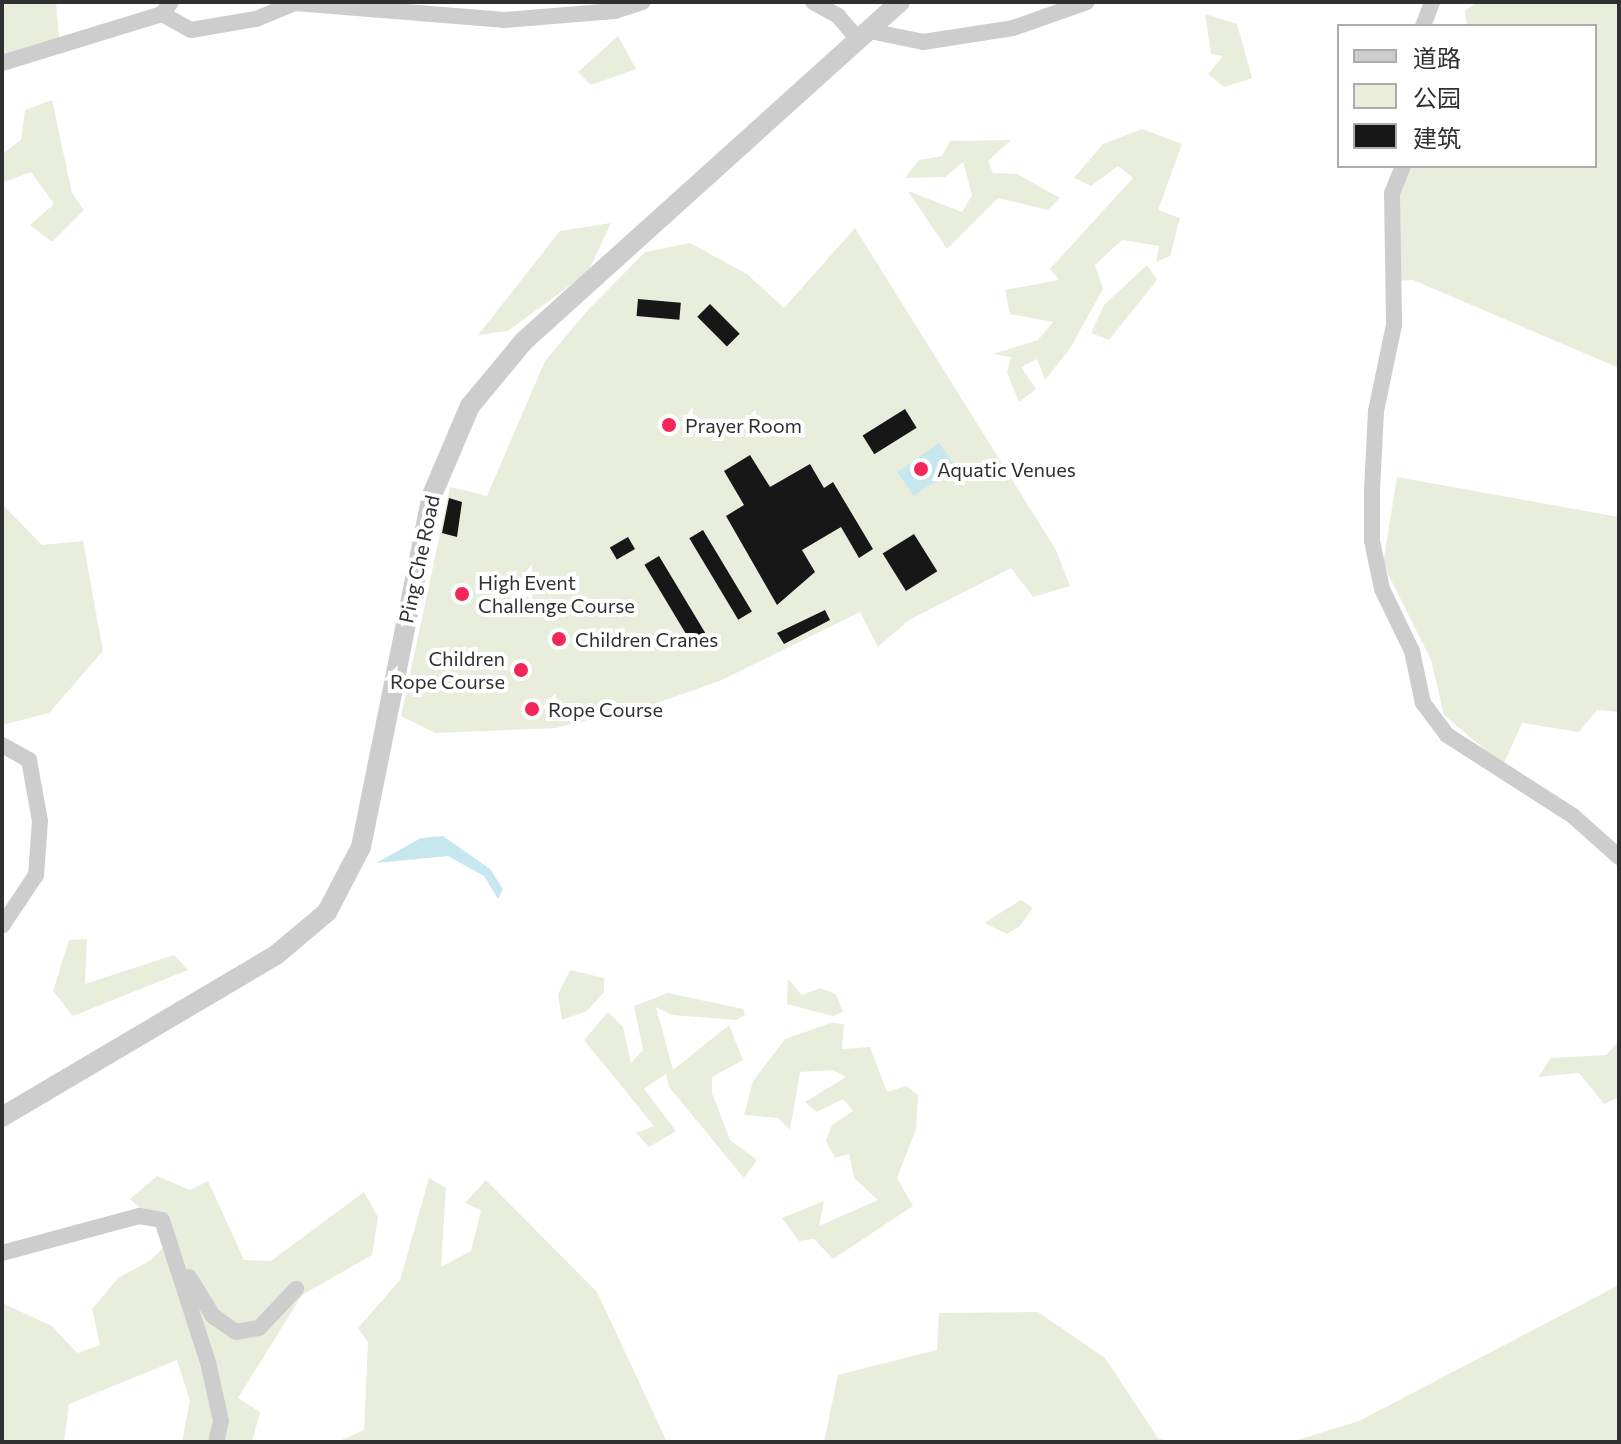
<!DOCTYPE html>
<html>
<head>
<meta charset="utf-8">
<style>
	body { margin:0 }
	#map { position:relative; width:1621px; height:1444px; overflow:hidden; background:#fff; font-family:Commissioner,"Noto Sans SC",sans-serif }
	div>[style] { position:absolute }
	[style*='--x'] { left:calc(var(--x)*1px); top:calc(var(--y)*1px); width:calc(var(--w)*1px); rotate:calc(var(--a)*1deg) }
	.green>* { inset:0; background:#e9eedc }
	.water>* { inset:0; background:#c7e7ef; transform-origin:0 0 }
	.building>* { inset:0; background:#171717; transform-origin:0 0 }
	.minor>* { height:16px; margin:-8px; padding:0 8px; transform-origin:8px; border-radius:8px; background:#cdcdcd }
	.tertiary>* { height:20px; margin:-10px; padding:0 10px; transform-origin:10px; border-radius:10px; background:#cdcdcd }
	.dots>* { width:22px; height:22px; translate:-50% -50%; box-sizing:border-box; border:4px solid #fff; border-radius:50% }
	span { translate:-50% -50%; white-space:nowrap; text-align:center; line-height:1.15; -webkit-text-stroke:8px #fff; paint-order:stroke }
	.poi-label { font-size:20px; color:#303030 }
	.left { translate:0 -50%; text-align:left }
	.right { translate:-100% -50%; text-align:right }
	.street-label { font-size:20px; color:#303030 }
	.frame { position:absolute; inset:0; border:4px solid #303030; pointer-events:none }
	.legend { position:absolute; left:1337px; top:24px; width:260px; height:144px; box-sizing:border-box; background:#fff; border:2px solid #acacac; margin:0; padding:10px 14px; list-style:none; font-size:24px; color:#303030 }
	.legend li { display:flex; align-items:center; gap:16px; height:40px }
	.legend b { width:40px; border:2px solid #acacac }
</style>
</head>
<body>
<div id="map">
	<div class="green">
		<div style="clip-path:polygon(2px 2px,56px 2px,60px 48px,2px 63px)"></div>
		<div style="clip-path:polygon(1478px 2px,1619px 2px,1619px 368px,1413px 280px,1394px 281px,1401px 166px,1595px 166px,1595px 26px,1467px 26px,1465px 10px)"></div>
		<div style="clip-path:polygon(1205px 14px,1237px 24px,1252px 78px,1224px 87px,1208px 74px,1223px 56px,1211px 54px)"></div>
		<div style="clip-path:polygon(618px 36px,636px 69px,591px 85px,578px 72px)"></div>
		<div style="clip-path:polygon(52px 100px,72px 193px,84px 210px,52px 242px,30px 225px,54px 204px,31px 172px,2px 183px,2px 154px,21px 140px,25px 110px)"></div>
		<div style="clip-path:polygon(1142px 129px,1182px 144px,1158px 210px,1180px 218px,1170px 256px,1156px 262px,1159px 246px,1122px 240px,1095px 265px,1103px 289px,1069px 350px,1045px 380px,1037px 359px,1021px 367px,1036px 389px,1019px 402px,1007px 373px,1011px 357px,993px 354px,1038px 340px,1053px 322px,1010px 314px,1005px 290px,1059px 280px,1050px 269px,1133px 178px,1118px 166px,1091px 186px,1074px 178px,1103px 144px)"></div>
		<div style="clip-path:polygon(1011px 140px,988px 161px,993px 173px,1017px 174px,1060px 198px,1048px 210px,998px 198px,947px 249px,908px 191px,962px 212px,972px 195px,963px 162px,945px 177px,905px 178px,919px 160px,942px 156px,950px 141px)"></div>
		<div style="clip-path:polygon(611px 223px,588px 272px,508px 331px,478px 335px,560px 231px)"></div>
		<div style="clip-path:polygon(855px 228px,1056px 550px,1070px 586px,1033px 597px,1011px 568px,909px 620px,878px 647px,860px 612px,722px 680px,646px 707px,555px 728px,435px 733px,401px 716px,450px 487px,487px 496px,545px 361px,588px 310px,645px 252px,690px 243px,747px 274px,784px 308px)"></div>
		<div style="clip-path:polygon(1147px 265px,1157px 280px,1109px 340px,1091px 333px,1104px 305px)"></div>
		<div style="clip-path:polygon(1397px 477px,1619px 517px,1619px 712px,1597px 710px,1579px 732px,1522px 723px,1503px 765px,1444px 715px,1431px 660px,1383px 564px)"></div>
		<div style="clip-path:polygon(3px 505px,42px 545px,83px 541px,103px 651px,49px 713px,2px 725px)"></div>
		<div style="clip-path:polygon(1021px 900px,1033px 908px,1019px 927px,1007px 934px,984px 923px)"></div>
		<div style="clip-path:polygon(87px 939px,85px 984px,174px 955px,188px 970px,73px 1016px,53px 991px,69px 940px)"></div>
		<div style="clip-path:polygon(570px 970px,604px 978px,604px 992px,587px 1011px,562px 1020px,558px 994px)"></div>
		<div style="clip-path:polygon(788px 979px,802px 995px,820px 988px,836px 994px,843px 1012px,833px 1016px,787px 1004px)"></div>
		<div style="clip-path:polygon(668px 993px,743px 1009px,745px 1015px,736px 1020px,672px 1015px,656px 1007px,673px 1070px,729px 1025px,743px 1060px,712px 1077px,712px 1093px,730px 1140px,757px 1160px,744px 1178px,669px 1087px,666px 1074px,644px 1089px,676px 1131px,649px 1147px,636px 1133px,654px 1126px,584px 1040px,608px 1012px,623px 1027px,631px 1063px,643px 1050px,634px 1006px)"></div>
		<div style="clip-path:polygon(831px 1023px,844px 1024px,842px 1049px,870px 1047px,887px 1092px,906px 1086px,918px 1095px,916px 1129px,897px 1178px,913px 1206px,833px 1259px,814px 1239px,799px 1241px,782px 1218px,824px 1201px,819px 1226px,878px 1200px,854px 1178px,849px 1154px,835px 1158px,826px 1141px,832px 1125px,853px 1111px,843px 1099px,817px 1112px,805px 1102px,846px 1077px,833px 1070px,800px 1072px,790px 1130px,778px 1118px,744px 1115px,753px 1081px,785px 1039px)"></div>
		<div style="clip-path:polygon(1619px 1041px,1619px 1097px,1604px 1104px,1579px 1073px,1538px 1077px,1551px 1058px,1606px 1055px)"></div>
		<div style="clip-path:polygon(157px 1176px,190px 1190px,208px 1181px,244px 1260px,271px 1261px,364px 1192px,378px 1217px,372px 1255px,302px 1295px,238px 1398px,260px 1412px,252px 1442px,182px 1442px,190px 1401px,177px 1360px,69px 1404px,64px 1442px,2px 1442px,2px 1303px,52px 1326px,77px 1353px,100px 1345px,92px 1309px,118px 1278px,151px 1260px,172px 1238px,130px 1199px)"></div>
		<div style="clip-path:polygon(429px 1178px,446px 1188px,441px 1267px,471px 1251px,481px 1210px,465px 1203px,486px 1180px,597px 1292px,667px 1442px,337px 1442px,364px 1430px,368px 1342px,358px 1328px,400px 1280px)"></div>
		<div style="clip-path:polygon(1619px 1285px,1619px 1442px,1291px 1442px,1359px 1421px)"></div>
		<div style="clip-path:polygon(1038px 1312px,1105px 1358px,1158px 1438px,1171px 1442px,824px 1442px,838px 1375px,937px 1350px,939px 1313px)"></div>
	</div>
	<div class="water">
		<div style="left:939px;top:443px;width:29px;height:51px;rotate:55deg"></div>
		<div style="clip-path:polygon(443px 836px,490px 869px,503px 889px,498px 899px,484px 876px,448px 856px,376px 863px,421px 838px)"></div>
	</div>
	<div class="building">
		<div style="left:638px;top:299px;width:43px;height:17px;rotate:5deg"></div>
		<div style="left:710px;top:304px;width:42px;height:18px;rotate:45deg"></div>
		<div style="left:905px;top:409px;width:22px;height:50px;rotate:58deg"></div>
		<div style="clip-path:polygon(750px 455px,770px 487px,810px 464px,824px 488px,833px 482px,873px 549px,859px 558px,841px 527px,802px 550px,815px 572px,777px 605px,726px 516px,744px 505px,724px 471px)"></div>
		<div style="clip-path:polygon(449px 498px,462px 502px,457px 537px,442px 533px)"></div>
		<div style="left:703px;top:530px;width:95px;height:16px;rotate:59deg"></div>
		<div style="left:914px;top:534px;width:44px;height:37px;rotate:58deg"></div>
		<div style="left:628px;top:537px;width:14px;height:21px;rotate:60deg"></div>
		<div style="left:659px;top:556px;width:94px;height:17px;rotate:59deg"></div>
		<div style="clip-path:polygon(825px 610px,830px 620px,784px 644px,777px 633px)"></div>
	</div>
	<div class="minor">
		<div style="--x:813;--y:2;--w:29;--a:29"></div>
		<div style="--x:838;--y:16;--w:32;--a:49"></div>
		<div style="--x:162;--y:14;--w:33;--a:29"></div>
		<div style="--x:191;--y:30;--w:66;--a:-9.6"></div>
		<div style="--x:256;--y:19;--w:42;--a:-22.3"></div>
		<div style="--x:295;--y:3;--w:211;--a:4.6"></div>
		<div style="--x:505;--y:20;--w:110;--a:-4.7"></div>
		<div style="--x:615;--y:11;--w:29;--a:-18"></div>
		<div style="--x:1423;--y:26;--w:26;--a:-69"></div>
		<div style="--x:870;--y:31;--w:54;--a:11.7"></div>
		<div style="--x:923;--y:42;--w:91;--a:-8.8"></div>
		<div style="--x:1013;--y:28;--w:78;--a:-19.4"></div>
		<div style="--x:2;--y:63;--w:167;--a:-17"></div>
		<div style="--x:162;--y:14;--w:15;--a:-53"></div>
		<div style="--x:1403;--y:166;--w:29;--a:112"></div>
		<div style="--x:1392;--y:193;--w:132;--a:89.1"></div>
		<div style="--x:1394;--y:325;--w:88;--a:101.8"></div>
		<div style="--x:1376;--y:411;--w:78;--a:92.9"></div>
		<div style="--x:1372;--y:489;--w:52;--a:90"></div>
		<div style="--x:1372;--y:541;--w:49;--a:78.2"></div>
		<div style="--x:1382;--y:589;--w:69;--a:64.2"></div>
		<div style="--x:1412;--y:651;--w:53;--a:78.1"></div>
		<div style="--x:1423;--y:703;--w:40;--a:53"></div>
		<div style="--x:1447;--y:735;--w:150;--a:32.7"></div>
		<div style="--x:1573;--y:816;--w:62;--a:41.7"></div>
		<div style="--x:2;--y:745;--w:31;--a:29"></div>
		<div style="--x:29;--y:760;--w:62;--a:79.8"></div>
		<div style="--x:40;--y:821;--w:54;--a:94.2"></div>
		<div style="--x:36;--y:875;--w:61;--a:123.7"></div>
		<div style="--x:2;--y:1253;--w:142;--a:-15.1"></div>
		<div style="--x:139;--y:1216;--w:23;--a:10"></div>
		<div style="--x:162;--y:1220;--w:149;--a:72.1"></div>
		<div style="--x:208;--y:1362;--w:60;--a:77.6"></div>
		<div style="--x:221;--y:1421;--w:22;--a:103"></div>
		<div style="--x:189;--y:1277;--w:46;--a:58.4"></div>
		<div style="--x:213;--y:1316;--w:28;--a:35"></div>
		<div style="--x:236;--y:1332;--w:23;--a:-10"></div>
		<div style="--x:259;--y:1328;--w:54;--a:-46.5"></div>
	</div>
	<div class="tertiary">
		<div style="--x:2;--y:1117;--w:318;--a:-30.6"></div>
		<div style="--x:276;--y:955;--w:67;--a:-40.1"></div>
		<div style="--x:327;--y:912;--w:73;--a:-62.4"></div>
		<div style="--x:361;--y:847;--w:359;--a:-78.6"></div>
		<div style="--x:432;--y:495;--w:97;--a:-66.9"></div>
		<div style="--x:470;--y:406;--w:85;--a:-50.3"></div>
		<div style="--x:524;--y:341;--w:506;--a:-42.04"></div>
	</div>
	<div class="dots">
		<div style="left:669px;top:425px;background:#f32559"></div>
		<div style="left:921px;top:469px;background:#f32559"></div>
		<div style="left:462px;top:594px;background:#f32559"></div>
		<div style="left:559px;top:639px;background:#f32559"></div>
		<div style="left:521px;top:670px;background:#f32559"></div>
		<div style="left:532px;top:709px;background:#f32559"></div>
	</div>
	<div class="poi-label">
		<span class="left" style="left:685px;top:425px">Prayer Room</span>
		<span class="left" style="left:937px;top:469px">Aquatic Venues</span>
		<span class="left" style="left:478px;top:594px">High Event<br>Challenge Course</span>
		<span class="left" style="left:575px;top:639px">Children Cranes</span>
		<span class="right" style="left:505px;top:670px">Children<br>Rope Course</span>
		<span class="left" style="left:548px;top:709px">Rope Course</span>
	</div>
	<div class="street-label">
		<span style="left:419px;top:559px;rotate:-78deg">Ping Che Road</span>
	</div>
	<div class="frame"></div>
	<ul class="legend">
	<li><b style="height:10px;background:#cdcdcd"></b>道路</li>
	<li><b style="height:22px;background:#e9eedc"></b>公园</li>
	<li><b style="height:22px;background:#171717"></b>建筑</li>
	</ul>
</div>
</body>
</html>
